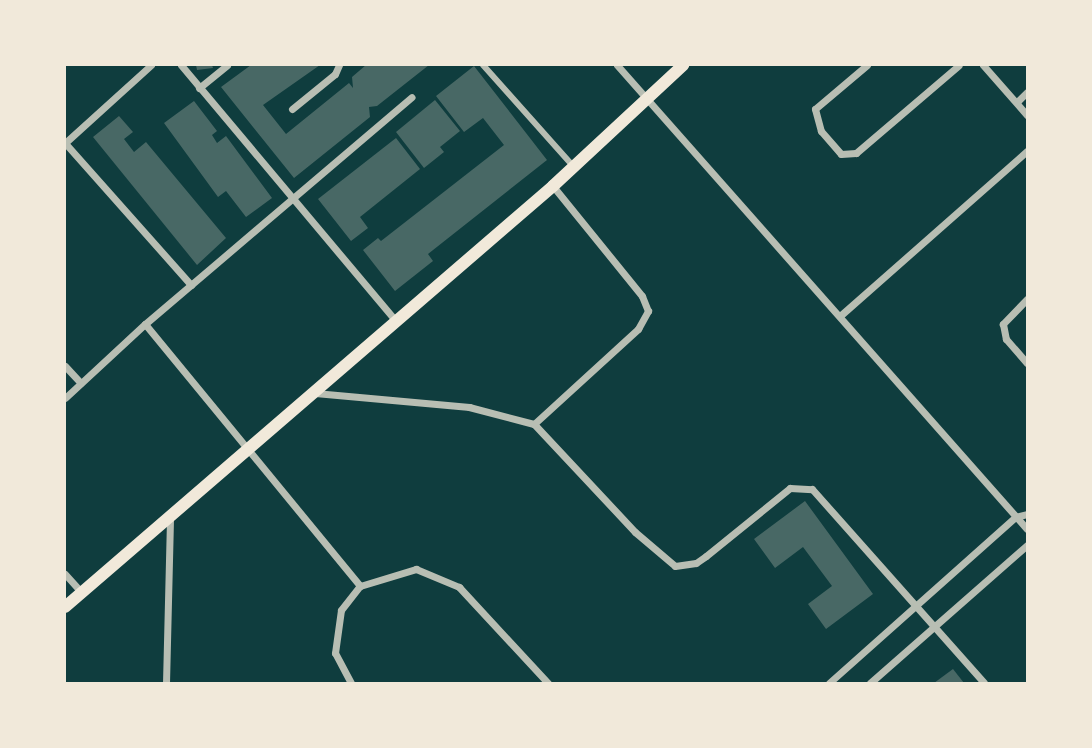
<!DOCTYPE html>
<html>
<head>
<meta charset="utf-8">
<style>
	body { margin:0 }
	#map { position:relative; width:1092px; height:748px; overflow:hidden; background:#0f3d3e; font-family:"Archivo Narrow",sans-serif }
	div>[style] { position:absolute }
	[style*='--x'] { left:calc(var(--x)*1px); top:calc(var(--y)*1px); width:calc(var(--w)*1px); rotate:calc(var(--a)*1deg) }
	.building>* { inset:0; background:#486865 }
	.pedestrian>* { height:6px; margin:-3px; padding:0 3px; transform-origin:3px; border-radius:3px; background:#b8beb3 }
	.minor>* { height:7px; margin:-3.5px; padding:0 3.5px; transform-origin:3.5px; border-radius:3.5px; background:#b8beb3 }
	.secondary>* { height:12px; margin:-6px; padding:0 6px; transform-origin:6px; border-radius:6px; background:#f1e9da }
	span { translate:-50% -50%; white-space:nowrap; text-align:center; line-height:1.15; -webkit-text-stroke:7px #f1e9da; paint-order:stroke }
	.frame { position:absolute; inset:0; border:66px solid #f1e9da; pointer-events:none }
</style>
</head>
<body>
<div id="map">
	<div class="building">
		<div style="clip-path:polygon(196px 65px,212px 65px,213px 68px,197px 70px)"></div>
		<div style="clip-path:polygon(251px 65px,320px 65px,263px 105px,286px 134px,349px 83px,353px 88px,352px 77px,366px 65px,429px 65px,377px 106px,369px 107px,370px 117px,294px 178px,221px 87px)"></div>
		<div style="clip-path:polygon(474px 66px,547px 160px,428px 254px,433px 261px,395px 291px,363px 250px,378px 238px,381px 241px,504px 145px,483px 118px,464px 132px,436px 96px)"></div>
		<div style="clip-path:polygon(435px 100px,460px 131px,440px 147px,444px 152px,424px 168px,396px 132px)"></div>
		<div style="clip-path:polygon(194px 101px,217px 131px,212px 135px,217px 143px,226px 136px,272px 198px,246px 217px,226px 191px,218px 197px,164px 123px)"></div>
		<div style="clip-path:polygon(119px 116px,133px 132px,124px 139px,134px 152px,146px 142px,226px 238px,197px 265px,93px 137px)"></div>
		<div style="clip-path:polygon(396px 138px,420px 169px,360px 217px,368px 228px,351px 241px,318px 199px)"></div>
		<div style="clip-path:polygon(805px 501px,873px 594px,826px 629px,808px 604px,832px 586px,803px 547px,775px 568px,754px 539px)"></div>
		<div style="clip-path:polygon(953px 669px,964px 683px,934px 683px)"></div>
	</div>
	<div class="pedestrian">
		<div style="--x:483;--y:65;--w:134;--a:48.3"></div>
	</div>
	<div class="minor">
		<div style="--x:151;--y:65;--w:116;--a:137.8"></div>
		<div style="--x:65;--y:143;--w:190;--a:48.4"></div>
		<div style="--x:181;--y:65;--w:333;--a:50"></div>
		<div style="--x:617;--y:65;--w:619;--a:48.54"></div>
		<div style="--x:867;--y:65;--w:68;--a:139.8"></div>
		<div style="--x:815;--y:109;--w:23;--a:75"></div>
		<div style="--x:821;--y:131;--w:30;--a:49"></div>
		<div style="--x:841;--y:154;--w:15;--a:-4"></div>
		<div style="--x:856;--y:153;--w:135;--a:-40.5"></div>
		<div style="--x:983;--y:65;--w:67;--a:48.7"></div>
		<div style="--x:199;--y:88;--w:36;--a:-39"></div>
		<div style="--x:1017;--y:102;--w:14;--a:-45"></div>
		<div style="--x:292;--y:109;--w:55;--a:-39.1"></div>
		<div style="--x:335;--y:74;--w:10;--a:-66"></div>
		<div style="--x:1027;--y:299;--w:35;--a:134"></div>
		<div style="--x:1003;--y:324;--w:15;--a:79"></div>
		<div style="--x:1006;--y:339;--w:32;--a:49"></div>
		<div style="--x:841;--y:315;--w:248;--a:-41.4"></div>
		<div style="--x:145;--y:324;--w:339;--a:50.6"></div>
		<div style="--x:65;--y:366;--w:23;--a:47"></div>
		<div style="--x:315;--y:393;--w:155;--a:5.2"></div>
		<div style="--x:469;--y:407;--w:67;--a:14.7"></div>
		<div style="--x:534;--y:424;--w:148;--a:46.9"></div>
		<div style="--x:635;--y:532;--w:52;--a:40.4"></div>
		<div style="--x:675;--y:566;--w:21;--a:-8"></div>
		<div style="--x:696;--y:563;--w:12;--a:-35"></div>
		<div style="--x:706;--y:556;--w:108;--a:-39"></div>
		<div style="--x:790;--y:488;--w:22;--a:3"></div>
		<div style="--x:812;--y:489;--w:259;--a:48.4"></div>
		<div style="--x:65;--y:398;--w:109;--a:-42.8"></div>
		<div style="--x:145;--y:324;--w:350;--a:-40.4"></div>
		<div style="--x:534;--y:424;--w:141;--a:-42.4"></div>
		<div style="--x:638;--y:329;--w:21;--a:-61"></div>
		<div style="--x:648;--y:311;--w:16;--a:-112"></div>
		<div style="--x:642;--y:296;--w:141;--a:-129"></div>
		<div style="--x:65;--y:574;--w:24;--a:48"></div>
		<div style="--x:166;--y:683;--w:165;--a:-88.6"></div>
		<div style="--x:351;--y:683;--w:34;--a:-118"></div>
		<div style="--x:335;--y:653;--w:43;--a:-82.1"></div>
		<div style="--x:341;--y:610;--w:31;--a:-52"></div>
		<div style="--x:360;--y:586;--w:59;--a:-16.9"></div>
		<div style="--x:416;--y:569;--w:47;--a:22.7"></div>
		<div style="--x:459;--y:587;--w:131;--a:47.2"></div>
		<div style="--x:829;--y:683;--w:249;--a:-41.7"></div>
		<div style="--x:1015;--y:517;--w:12;--a:-14"></div>
		<div style="--x:870;--y:683;--w:209;--a:-41.3"></div>
	</div>
	<div class="secondary">
		<div style="--x:65;--y:607;--w:645;--a:-40.78"></div>
		<div style="--x:553;--y:186;--w:178;--a:-42.9"></div>
	</div>
	<div class="frame"></div>
</div>
</body>
</html>
